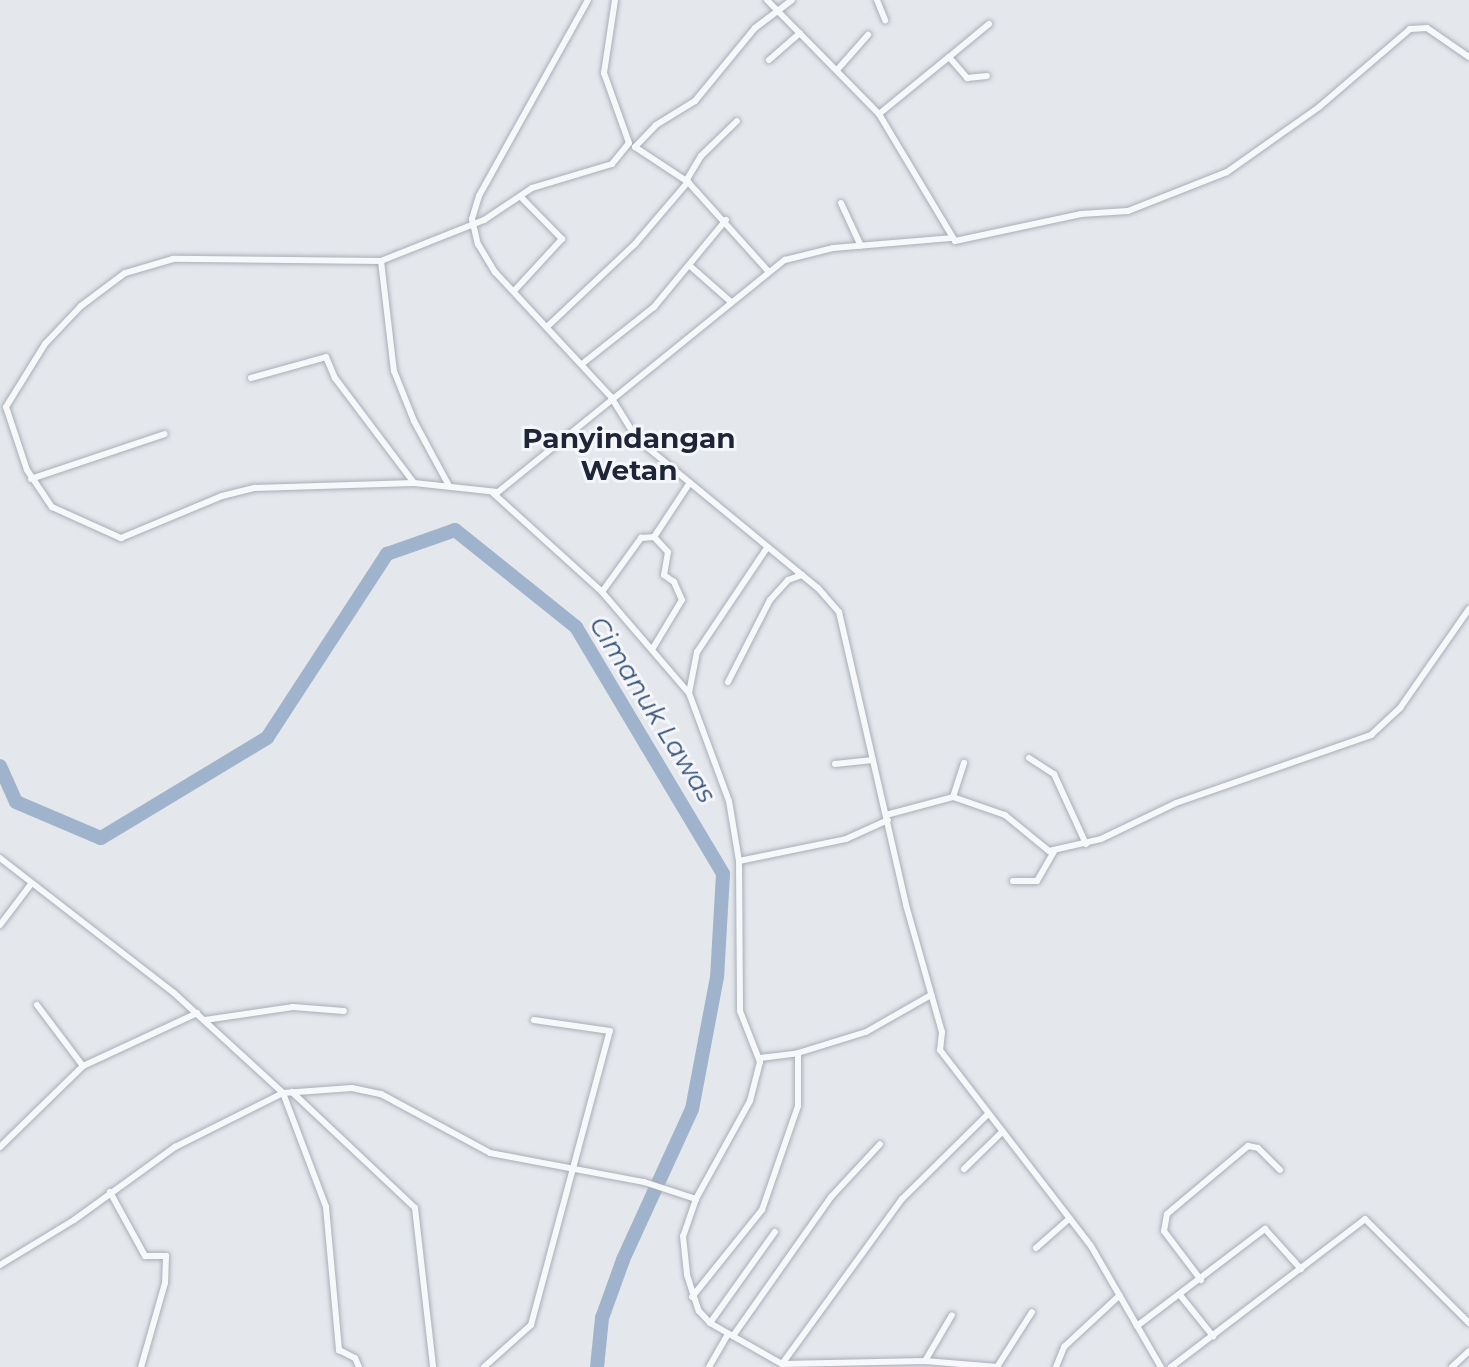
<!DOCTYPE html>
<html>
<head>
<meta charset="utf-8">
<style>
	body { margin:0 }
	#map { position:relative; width:1469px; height:1367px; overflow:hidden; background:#e4e7ec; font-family:Montserrat,sans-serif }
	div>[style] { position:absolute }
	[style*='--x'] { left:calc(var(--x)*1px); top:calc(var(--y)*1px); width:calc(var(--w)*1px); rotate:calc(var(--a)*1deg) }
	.river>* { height:14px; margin:-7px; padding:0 7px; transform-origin:7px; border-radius:7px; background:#9fb4cc }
	.roads { filter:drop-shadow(0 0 2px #a9aeb7) drop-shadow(0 0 2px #a9aeb7) }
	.street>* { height:6px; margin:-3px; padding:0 3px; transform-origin:3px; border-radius:3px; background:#f7f8fa }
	span { translate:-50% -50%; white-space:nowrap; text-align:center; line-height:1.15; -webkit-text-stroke:6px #f4f6f9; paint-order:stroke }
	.water-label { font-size:26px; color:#34527a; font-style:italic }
	.quarter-label { font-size:28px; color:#1d2536; font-weight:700 }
</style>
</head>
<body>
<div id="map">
	<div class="river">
		<div style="--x:0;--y:766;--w:39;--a:66"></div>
		<div style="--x:16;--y:802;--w:92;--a:23"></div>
		<div style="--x:101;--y:838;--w:194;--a:-31.1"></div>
		<div style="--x:267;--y:738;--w:220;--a:-56.9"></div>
		<div style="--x:387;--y:554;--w:72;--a:-19.4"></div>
		<div style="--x:455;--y:530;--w:155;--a:38.7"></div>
		<div style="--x:576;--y:627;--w:287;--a:59.2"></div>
		<div style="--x:723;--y:874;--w:103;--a:93.3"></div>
		<div style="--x:717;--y:977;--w:134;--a:100.7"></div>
		<div style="--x:692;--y:1109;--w:166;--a:114.6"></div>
		<div style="--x:623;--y:1260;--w:62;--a:109.9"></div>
		<div style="--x:602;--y:1318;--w:49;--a:95.8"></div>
	</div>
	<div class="roads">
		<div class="street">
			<div style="--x:588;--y:0;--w:224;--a:119.1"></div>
			<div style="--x:479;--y:196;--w:24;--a:107"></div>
			<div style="--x:472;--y:219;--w:26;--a:77"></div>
			<div style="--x:478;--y:244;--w:33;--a:59"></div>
			<div style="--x:495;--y:272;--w:171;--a:47.1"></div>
			<div style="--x:611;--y:397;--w:49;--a:58.2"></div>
			<div style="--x:637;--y:439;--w:234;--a:39.5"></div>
			<div style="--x:818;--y:588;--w:32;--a:49"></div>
			<div style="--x:839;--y:612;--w:301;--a:77.1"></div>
			<div style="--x:906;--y:905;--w:132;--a:74.2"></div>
			<div style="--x:942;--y:1032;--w:18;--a:96"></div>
			<div style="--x:940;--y:1050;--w:247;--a:52.4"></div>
			<div style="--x:1091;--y:1246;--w:140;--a:60"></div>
			<div style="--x:615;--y:0;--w:74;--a:98.6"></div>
			<div style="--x:604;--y:73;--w:74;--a:70.3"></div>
			<div style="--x:629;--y:143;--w:27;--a:129"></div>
			<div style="--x:612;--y:164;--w:84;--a:163.3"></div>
			<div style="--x:532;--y:188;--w:58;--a:146.3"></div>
			<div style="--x:484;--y:220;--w:111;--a:158.3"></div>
			<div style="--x:381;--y:261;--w:208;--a:-179.4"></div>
			<div style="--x:173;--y:259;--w:50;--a:163.7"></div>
			<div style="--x:125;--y:273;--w:55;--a:143.1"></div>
			<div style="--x:81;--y:306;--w:52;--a:133.5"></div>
			<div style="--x:45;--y:344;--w:74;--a:121.8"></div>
			<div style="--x:6;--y:407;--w:66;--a:71.6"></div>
			<div style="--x:27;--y:470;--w:45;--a:56"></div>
			<div style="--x:52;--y:507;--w:76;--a:24.2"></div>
			<div style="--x:121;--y:538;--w:109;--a:-22.6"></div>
			<div style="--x:222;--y:496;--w:34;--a:-14"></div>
			<div style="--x:255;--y:488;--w:159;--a:-1.8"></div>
			<div style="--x:414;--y:483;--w:84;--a:6.1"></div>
			<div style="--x:498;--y:492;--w:369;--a:-39"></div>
			<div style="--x:785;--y:260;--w:49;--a:-14"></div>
			<div style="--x:833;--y:248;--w:118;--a:-4.8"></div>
			<div style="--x:767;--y:0;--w:160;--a:45.5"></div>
			<div style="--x:879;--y:114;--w:148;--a:59.1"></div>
			<div style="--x:955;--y:241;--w:129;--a:-12.1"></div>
			<div style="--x:1081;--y:214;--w:47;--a:-3.7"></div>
			<div style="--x:1128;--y:211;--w:106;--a:-21.5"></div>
			<div style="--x:1227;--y:172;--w:113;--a:-35.2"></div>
			<div style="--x:1319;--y:107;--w:120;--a:-40.6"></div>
			<div style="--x:1410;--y:29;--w:17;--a:-3"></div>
			<div style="--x:1427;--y:28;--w:51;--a:34.6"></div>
			<div style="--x:877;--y:0;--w:22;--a:68"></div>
			<div style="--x:949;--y:57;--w:52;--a:-39.5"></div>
			<div style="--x:769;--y:60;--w:41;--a:-41.1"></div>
			<div style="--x:837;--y:70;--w:47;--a:-48.5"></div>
			<div style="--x:879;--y:114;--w:90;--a:-39.2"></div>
			<div style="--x:949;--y:57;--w:28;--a:49"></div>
			<div style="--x:967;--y:78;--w:20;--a:-6"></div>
			<div style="--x:635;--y:147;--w:30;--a:-46"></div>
			<div style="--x:656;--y:125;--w:46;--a:-31.6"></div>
			<div style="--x:695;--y:101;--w:94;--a:-50.6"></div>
			<div style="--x:755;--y:28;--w:46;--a:-37.1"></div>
			<div style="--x:635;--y:147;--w:64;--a:33.4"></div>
			<div style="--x:688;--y:182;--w:121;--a:48"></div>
			<div style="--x:686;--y:181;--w:29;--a:-59"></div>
			<div style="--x:701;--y:156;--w:50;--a:-44.2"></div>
			<div style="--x:841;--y:203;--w:47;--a:65.1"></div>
			<div style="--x:381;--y:261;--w:111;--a:83.3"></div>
			<div style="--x:394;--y:371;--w:54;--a:68.2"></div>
			<div style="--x:414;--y:421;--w:72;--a:61.6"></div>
			<div style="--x:689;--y:265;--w:56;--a:41.4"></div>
			<div style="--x:514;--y:291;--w:71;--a:-47.3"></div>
			<div style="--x:562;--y:239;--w:60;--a:-134.3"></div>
			<div style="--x:549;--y:325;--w:118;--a:-43.3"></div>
			<div style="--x:635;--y:244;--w:82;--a:-49.5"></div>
			<div style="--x:582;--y:364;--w:92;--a:-38.4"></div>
			<div style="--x:654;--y:307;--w:113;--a:-50.4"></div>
			<div style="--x:251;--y:378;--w:78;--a:-15.6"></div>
			<div style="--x:326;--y:357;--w:23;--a:67"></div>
			<div style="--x:335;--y:378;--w:131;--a:53"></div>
			<div style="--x:31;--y:479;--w:141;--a:-18.6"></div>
			<div style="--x:493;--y:493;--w:147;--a:42.2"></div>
			<div style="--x:602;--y:592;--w:133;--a:49.3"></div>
			<div style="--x:689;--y:693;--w:115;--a:69.7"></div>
			<div style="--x:729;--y:801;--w:61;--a:80.5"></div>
			<div style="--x:739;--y:861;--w:150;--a:89.6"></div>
			<div style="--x:740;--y:1011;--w:55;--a:68.6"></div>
			<div style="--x:760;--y:1062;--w:40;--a:104.4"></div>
			<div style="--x:750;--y:1101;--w:112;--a:118.9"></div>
			<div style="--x:696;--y:1199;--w:39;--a:109"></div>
			<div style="--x:683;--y:1236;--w:39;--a:84"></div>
			<div style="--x:687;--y:1275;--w:38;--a:72"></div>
			<div style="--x:699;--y:1311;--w:16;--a:47"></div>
			<div style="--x:710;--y:1323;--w:83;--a:29.7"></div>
			<div style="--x:782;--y:1364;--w:143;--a:-1.2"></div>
			<div style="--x:925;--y:1361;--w:73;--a:4.7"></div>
			<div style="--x:602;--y:592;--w:67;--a:-54.2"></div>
			<div style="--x:641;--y:538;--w:13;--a:-4"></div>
			<div style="--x:653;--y:648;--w:56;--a:-58.9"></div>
			<div style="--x:682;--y:600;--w:20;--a:-114"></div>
			<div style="--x:674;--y:582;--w:12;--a:-145"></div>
			<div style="--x:664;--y:575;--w:23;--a:-80"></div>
			<div style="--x:668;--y:552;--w:21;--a:-133"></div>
			<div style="--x:654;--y:537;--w:64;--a:-56.6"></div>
			<div style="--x:728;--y:682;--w:92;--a:-62.9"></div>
			<div style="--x:770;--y:600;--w:27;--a:-48"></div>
			<div style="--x:788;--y:580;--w:15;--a:-20"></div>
			<div style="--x:689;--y:693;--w:42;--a:-79"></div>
			<div style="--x:697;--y:652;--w:125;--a:-56.1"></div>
			<div style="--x:1029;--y:758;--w:30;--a:33"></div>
			<div style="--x:1054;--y:774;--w:77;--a:65.4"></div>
			<div style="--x:835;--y:764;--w:38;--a:-6"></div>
			<div style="--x:953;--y:797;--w:36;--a:-72"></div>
			<div style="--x:886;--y:815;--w:69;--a:-15"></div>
			<div style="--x:953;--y:797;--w:55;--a:19.1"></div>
			<div style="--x:1005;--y:815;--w:57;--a:39.3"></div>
			<div style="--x:1049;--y:851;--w:53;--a:-13"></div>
			<div style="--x:1101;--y:839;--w:83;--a:-25.6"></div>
			<div style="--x:1176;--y:803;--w:207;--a:-19.2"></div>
			<div style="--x:1371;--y:735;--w:40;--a:-43"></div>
			<div style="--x:1400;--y:708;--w:121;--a:-55.1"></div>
			<div style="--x:0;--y:858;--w:220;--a:37.8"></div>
			<div style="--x:174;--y:993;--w:148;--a:42.5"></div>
			<div style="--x:283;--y:1093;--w:69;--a:-4.1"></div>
			<div style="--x:352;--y:1088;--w:30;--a:12"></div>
			<div style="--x:381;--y:1094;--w:124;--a:28.4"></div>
			<div style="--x:490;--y:1153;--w:157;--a:10.7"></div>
			<div style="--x:644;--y:1182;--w:55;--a:18.1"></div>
			<div style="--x:739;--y:861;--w:109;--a:-11.6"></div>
			<div style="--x:846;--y:839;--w:46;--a:-24.3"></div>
			<div style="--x:1013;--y:881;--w:24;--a:0"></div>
			<div style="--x:1037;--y:881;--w:34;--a:-60"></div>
			<div style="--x:0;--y:925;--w:51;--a:-52.9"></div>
			<div style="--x:37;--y:1005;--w:76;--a:53"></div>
			<div style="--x:205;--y:1020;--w:89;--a:-8.4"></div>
			<div style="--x:293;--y:1007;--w:51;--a:4.5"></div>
			<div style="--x:760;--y:1058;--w:38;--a:-7"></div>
			<div style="--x:798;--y:1053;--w:71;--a:-17.2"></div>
			<div style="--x:866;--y:1032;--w:75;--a:-29.6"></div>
			<div style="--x:292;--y:1092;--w:169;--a:43.3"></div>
			<div style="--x:415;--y:1208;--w:160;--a:83.5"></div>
			<div style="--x:0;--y:1147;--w:116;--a:-44.3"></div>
			<div style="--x:83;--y:1066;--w:126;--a:-24.9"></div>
			<div style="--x:964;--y:1169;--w:54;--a:-44.3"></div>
			<div style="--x:110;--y:1192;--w:73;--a:61.3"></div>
			<div style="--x:145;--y:1256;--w:21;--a:0"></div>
			<div style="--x:166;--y:1256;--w:27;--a:92"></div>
			<div style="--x:165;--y:1283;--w:87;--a:105.9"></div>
			<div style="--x:1036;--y:1248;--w:45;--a:-41.4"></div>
			<div style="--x:0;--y:1265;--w:87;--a:-31.3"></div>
			<div style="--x:74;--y:1220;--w:125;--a:-35.9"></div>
			<div style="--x:175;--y:1147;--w:121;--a:-26.6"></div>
			<div style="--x:283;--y:1093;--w:122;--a:69.3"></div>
			<div style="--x:326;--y:1207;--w:144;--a:84.8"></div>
			<div style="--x:339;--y:1350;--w:18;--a:27"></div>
			<div style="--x:355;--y:1358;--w:10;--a:66"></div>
			<div style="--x:1201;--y:1280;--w:61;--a:-127.1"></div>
			<div style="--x:1164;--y:1231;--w:17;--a:-80"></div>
			<div style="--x:1167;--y:1214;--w:106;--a:-40"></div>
			<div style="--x:1248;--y:1146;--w:10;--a:11"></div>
			<div style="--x:1258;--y:1148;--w:31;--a:45"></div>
			<div style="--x:1180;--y:1295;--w:53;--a:51.2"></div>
			<div style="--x:692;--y:1297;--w:112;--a:-51.2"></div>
			<div style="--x:762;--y:1210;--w:110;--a:-70.9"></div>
			<div style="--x:798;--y:1106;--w:53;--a:-90"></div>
			<div style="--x:710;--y:1323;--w:112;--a:-54.5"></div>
			<div style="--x:1137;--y:1326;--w:161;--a:-37.2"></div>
			<div style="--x:1265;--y:1229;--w:54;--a:48"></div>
			<div style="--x:733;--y:1336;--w:170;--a:-54.8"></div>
			<div style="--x:831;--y:1197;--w:72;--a:-47.2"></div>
			<div style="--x:925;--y:1361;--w:53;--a:-59.6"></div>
			<div style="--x:782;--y:1364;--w:204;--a:-54"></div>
			<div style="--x:902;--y:1199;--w:121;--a:-44.7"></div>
			<div style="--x:484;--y:1367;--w:63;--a:-41.8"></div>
			<div style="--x:531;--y:1325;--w:304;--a:-75"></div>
			<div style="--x:610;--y:1031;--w:77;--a:-171.8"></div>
			<div style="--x:709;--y:1367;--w:38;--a:-60"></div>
			<div style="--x:997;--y:1367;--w:65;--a:-57.5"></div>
			<div style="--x:1056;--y:1367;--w:22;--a:-68"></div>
			<div style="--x:1064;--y:1347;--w:76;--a:-42.9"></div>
			<div style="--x:1171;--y:1367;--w:244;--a:-37.3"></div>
			<div style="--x:1365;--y:1219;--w:147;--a:45"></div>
			<div style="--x:1452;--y:1367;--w:23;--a:-43"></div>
		</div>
	</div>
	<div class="water-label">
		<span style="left:652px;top:710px;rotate:58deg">Cimanuk Lawas</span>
	</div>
	<div class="quarter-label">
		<span style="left:629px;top:454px">Panyindangan<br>Wetan</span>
	</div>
</div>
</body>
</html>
